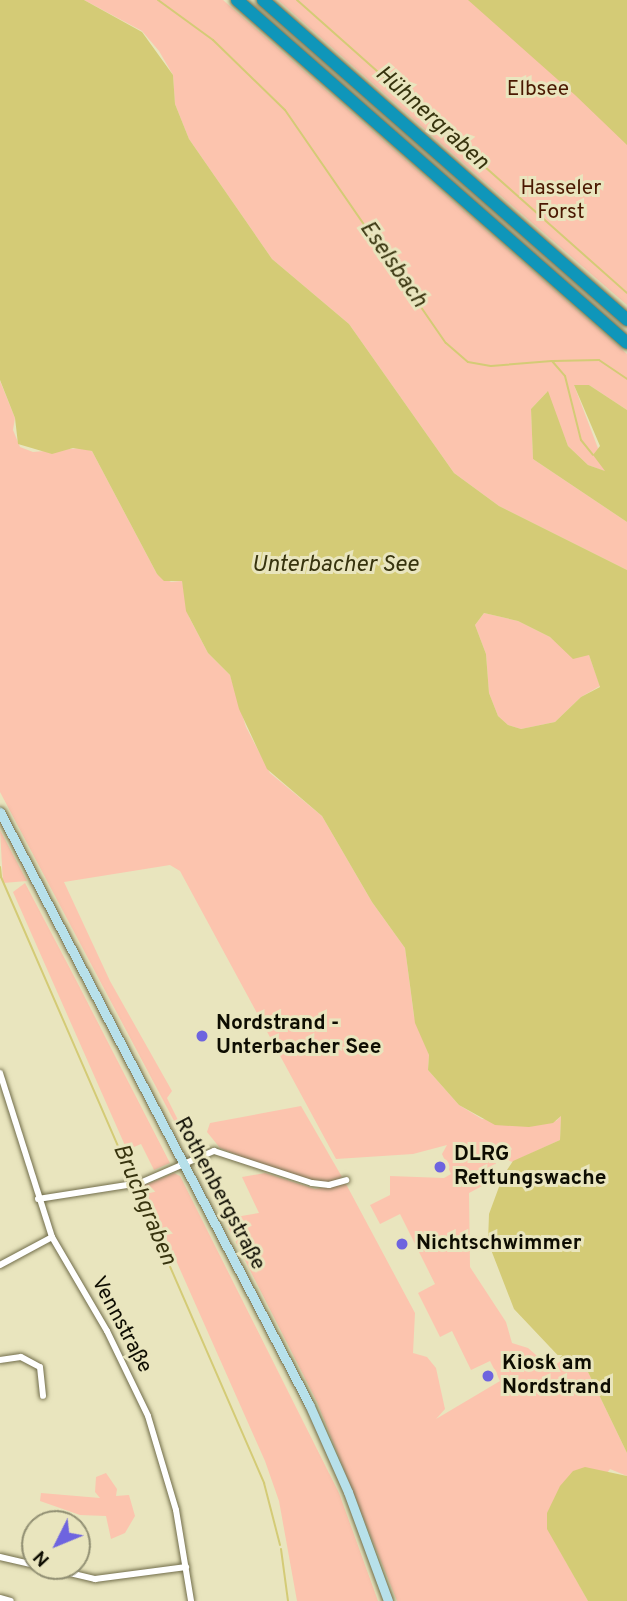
<!DOCTYPE html>
<html>
<head>
<meta charset="utf-8">
<style>
	body { margin:0 }
	#map { position:relative; width:627px; height:1601px; overflow:hidden; background:#e9e5be; font-family:Overpass,sans-serif }
	div>[style] { position:absolute }
	[style*='--x'] { left:calc(var(--x)*1px); top:calc(var(--y)*1px); width:calc(var(--w)*1px); rotate:calc(var(--a)*1deg) }
	.green>* { inset:0; background:#fcc4ae }
	.water>* { inset:0; background:#d4cb76 }
	.stream>* { height:2px; margin:-1px; padding:0 1px; transform-origin:1px; border-radius:1px; background:#d4cb76 }
	.roads { filter:drop-shadow(0 0 2px #716d4a) drop-shadow(0 0 2px #716d4a) }
	.street>* { height:6px; margin:-3px; padding:0 3px; transform-origin:3px; border-radius:3px; background:#fff }
	.secondary>* { height:9px; margin:-4.5px; padding:0 4.5px; transform-origin:4.5px; border-radius:4.5px; background:#b7e0ea }
	.highway>* { height:12px; margin:-6px; padding:0 6px; transform-origin:6px; border-radius:6px; background:#0f96ba }
	.dots>* { width:19px; height:19px; translate:-50% -50%; box-sizing:border-box; border:4px solid #e9e5be; border-radius:50% }
	span { translate:-50% -50%; white-space:nowrap; text-align:center; line-height:1.15; -webkit-text-stroke:6px #e9e5be; paint-order:stroke }
	.park-label { font-size:21px; color:#4a1801 }
	.poi-label { font-size:21px; color:#0e0d02; font-weight:700 }
	.left { translate:0 -50%; text-align:left }
	.street-label { font-size:21px; color:#0e0d02 }
	.water-label { font-size:23px; color:#37330e; font-style:italic }
	.north { position:absolute; left:21px; top:1510px; width:70px; height:70px; box-sizing:border-box; background:#e9e5be; border:2px solid #918f73; border-radius:50%; rotate:227deg; font-size:19px; font-weight:700; line-height:28px; text-align:center; color:#0e0d02 }
	.north::after { content:''; display:block; margin:auto; width:24px; height:32px; background:#6e64df; clip-path:polygon(50% 0,100% 100%,50% 72%,0 100%) }
</style>
</head>
<body>
<div id="map">
	<div class="green">
		<div style="clip-path:polygon(84px 0,223px 0,627px 354px,627px 410px,589px 385px,574px 385px,607px 472px,588px 465px,568px 446px,547px 392px,531px 409px,533px 459px,627px 522px,627px 570px,499px 506px,454px 473px,349px 324px,272px 259px,189px 139px,175px 104px,173px 75px,159px 51px,142px 31px)"></div>
		<div style="clip-path:polygon(278px 0,627px 0,627px 305px,455px 156px)"></div>
		<div style="clip-path:polygon(0 381px,15px 418px,13px 430px,20px 447px,33px 452px,81px 448px,92px 451px,157px 574px,171px 582px,182px 581px,189px 617px,208px 653px,230px 675px,246px 727px,270px 773px,322px 816px,372px 902px,405px 948px,414px 1016px,429px 1055px,428px 1070px,459px 1105px,482px 1119px,556px 1121px,561px 1116px,560px 1140px,512px 1162px,500px 1156px,484px 1185px,469px 1193px,470px 1267px,506px 1322px,512px 1343px,528px 1348px,551px 1368px,562px 1360px,588px 1372px,627px 1453px,627px 1476px,610px 1469px,556px 1544px,588px 1601px,397px 1601px,317px 1402px,224px 1219px,259px 1213px,242px 1177px,265px 1173px,315px 1189px,346px 1184px,415px 1313px,413px 1353px,427px 1357px,436px 1368px,445px 1409px,436px 1419px,500px 1381px,490px 1361px,471px 1370px,452px 1331px,440px 1337px,418px 1293px,435px 1284px,400px 1214px,380px 1224px,370px 1205px,390px 1195px,390px 1176px,444px 1178px,451px 1174px,442px 1154px,447px 1145px,413px 1154px,336px 1159px,180px 871px,170px 865px,64px 882px,110px 981px,172px 1091px,167px 1098px,182px 1128px,187px 1127px,199px 1145px,190px 1151px,0 792px)"></div>
		<div style="clip-path:polygon(484px 613px,518px 621px,550px 637px,569px 654px,589px 655px,600px 686px,581px 697px,555px 722px,521px 729px,508px 725px,498px 716px,489px 693px,486px 654px,475px 625px)"></div>
		<div style="clip-path:polygon(0 830px,27px 881px,3px 883px)"></div>
		<div style="clip-path:polygon(25px 883px,76px 980px,170px 1163px,154px 1170px,141px 1144px,127px 1150px,13px 892px)"></div>
		<div style="clip-path:polygon(301px 1106px,342px 1177px,330px 1183px,312px 1181px,262px 1165px,220px 1148px,207px 1132px,210px 1123px)"></div>
		<div style="clip-path:polygon(174px 1173px,180px 1176px,339px 1493px,378px 1601px,297px 1601px,279px 1501px,265px 1461px,143px 1186px)"></div>
		<div style="clip-path:polygon(106px 1473px,117px 1489px,116px 1496px,129px 1495px,135px 1516px,125px 1533px,111px 1539px,106px 1516px,80px 1515px,40px 1501px,41px 1493px,100px 1498px,95px 1492px,96px 1477px)"></div>
	</div>
	<div class="water">
		<div style="clip-path:polygon(evenodd,0 0,84px 0,142px 32px,173px 75px,175px 104px,189px 139px,272px 259px,349px 324px,454px 473px,499px 506px,627px 570px,627px 1453px,588px 1372px,566px 1364px,514px 1309px,488px 1242px,489px 1214px,503px 1176px,513px 1161px,560px 1140px,561px 1116px,553px 1123px,529px 1127px,495px 1125px,459px 1105px,428px 1070px,429px 1055px,415px 1023px,405px 948px,372px 902px,322px 816px,267px 769px,239px 709px,230px 675px,208px 653px,186px 611px,182px 581px,164px 581px,157px 574px,92px 451px,73px 448px,52px 454px,18px 444px,15px 418px,0 380px,0 0,484px 613px,518px 621px,550px 637px,573px 659px,589px 655px,600px 687px,581px 697px,555px 722px,521px 729px,508px 725px,498px 716px,489px 693px,486px 654px,475px 625px,484px 613px)"></div>
		<div style="clip-path:polygon(468px 0,627px 0,627px 145px,575px 95px)"></div>
		<div style="clip-path:polygon(574px 385px,589px 385px,627px 410px,627px 522px,533px 459px,531px 409px,548px 391px,568px 446px,588px 465px,605px 471px,593px 455px,600px 446px)"></div>
		<div style="clip-path:polygon(585px 1467px,627px 1476px,627px 1601px,588px 1601px,547px 1529px,547px 1513px,560px 1486px,573px 1471px)"></div>
	</div>
	<div class="stream">
		<div style="--x:158;--y:0;--w:68;--a:36"></div>
		<div style="--x:213;--y:40;--w:100;--a:44.2"></div>
		<div style="--x:285;--y:110;--w:283;--a:55.4"></div>
		<div style="--x:446;--y:343;--w:29;--a:41"></div>
		<div style="--x:468;--y:362;--w:23;--a:10"></div>
		<div style="--x:491;--y:366;--w:61;--a:-4.7"></div>
		<div style="--x:552;--y:361;--w:20;--a:49"></div>
		<div style="--x:565;--y:376;--w:66;--a:76"></div>
		<div style="--x:581;--y:440;--w:19;--a:51"></div>
		<div style="--x:297;--y:0;--w:441;--a:41.6"></div>
		<div style="--x:553;--y:361;--w:46;--a:-1.2"></div>
		<div style="--x:599;--y:360;--w:34;--a:34"></div>
		<div style="--x:0;--y:867;--w:10;--a:84"></div>
		<div style="--x:1;--y:877;--w:331;--a:66.5"></div>
		<div style="--x:135;--y:1186;--w:324;--a:66.5"></div>
		<div style="--x:264;--y:1483;--w:64;--a:75.5"></div>
		<div style="--x:281;--y:1549;--w:52;--a:82.3"></div>
	</div>
	<div class="roads">
		<div class="street">
			<div style="--x:0;--y:1073;--w:172;--a:72.4"></div>
			<div style="--x:52;--y:1237;--w:109;--a:59.7"></div>
			<div style="--x:107;--y:1331;--w:94;--a:64.2"></div>
			<div style="--x:148;--y:1416;--w:98;--a:73.4"></div>
			<div style="--x:176;--y:1510;--w:92;--a:80.6"></div>
			<div style="--x:38;--y:1199;--w:103;--a:-8.9"></div>
			<div style="--x:140;--y:1183;--w:81;--a:-23.4"></div>
			<div style="--x:214;--y:1151;--w:103;--a:18.1"></div>
			<div style="--x:312;--y:1183;--w:17;--a:7"></div>
			<div style="--x:329;--y:1185;--w:18;--a:-16"></div>
			<div style="--x:0;--y:1265;--w:59;--a:-28.3"></div>
			<div style="--x:0;--y:1360;--w:21;--a:-8"></div>
			<div style="--x:21;--y:1357;--w:21;--a:28"></div>
			<div style="--x:40;--y:1367;--w:29;--a:84"></div>
			<div style="--x:0;--y:1557;--w:36;--a:13"></div>
			<div style="--x:40;--y:1566;--w:57;--a:13.3"></div>
			<div style="--x:95;--y:1579;--w:92;--a:-7.5"></div>
			<div style="--x:0;--y:1598;--w:11;--a:15"></div>
		</div>
		<div class="secondary">
			<div style="--x:0;--y:812;--w:668;--a:62.44"></div>
			<div style="--x:309;--y:1404;--w:96;--a:66.1"></div>
			<div style="--x:348;--y:1492;--w:116;--a:69.8"></div>
		</div>
		<div class="highway">
			<div style="--x:237;--y:0;--w:519;--a:41.33"></div>
			<div style="--x:263;--y:0;--w:485;--a:41.3"></div>
		</div>
	</div>
	<div class="dots">
		<div style="left:202px;top:1036px;background:#6e64df"></div>
		<div style="left:440px;top:1167px;background:#6e64df"></div>
		<div style="left:402px;top:1244px;background:#6e64df"></div>
		<div style="left:488px;top:1376px;background:#6e64df"></div>
	</div>
	<div class="park-label">
		<span style="left:538px;top:90px">Elbsee</span>
		<span style="left:561px;top:201px">Hasseler<br>Forst</span>
	</div>
	<div class="poi-label">
		<span class="left" style="left:216px;top:1036px">Nordstrand -<br>Unterbacher See</span>
		<span class="left" style="left:454px;top:1167px">DLRG<br>Rettungswache</span>
		<span class="left" style="left:416px;top:1244px">Nichtschwimmer</span>
		<span class="left" style="left:502px;top:1376px">Kiosk am<br>Nordstrand</span>
	</div>
	<div class="street-label">
		<span style="left:219px;top:1194px;rotate:62deg">Rothenbergstraße</span>
		<span style="left:121px;top:1325px;rotate:62deg">Vennstraße</span>
	</div>
	<div class="water-label">
		<span style="left:431px;top:119px;rotate:42deg">Hühnergraben</span>
		<span style="left:392px;top:265px;rotate:55deg">Eselsbach</span>
		<span style="left:335px;top:566px">Unterbacher See</span>
		<span style="left:143px;top:1205px;rotate:67deg">Bruchgraben</span>
	</div>
	<div class="north">N</div>
</div>
</body>
</html>
